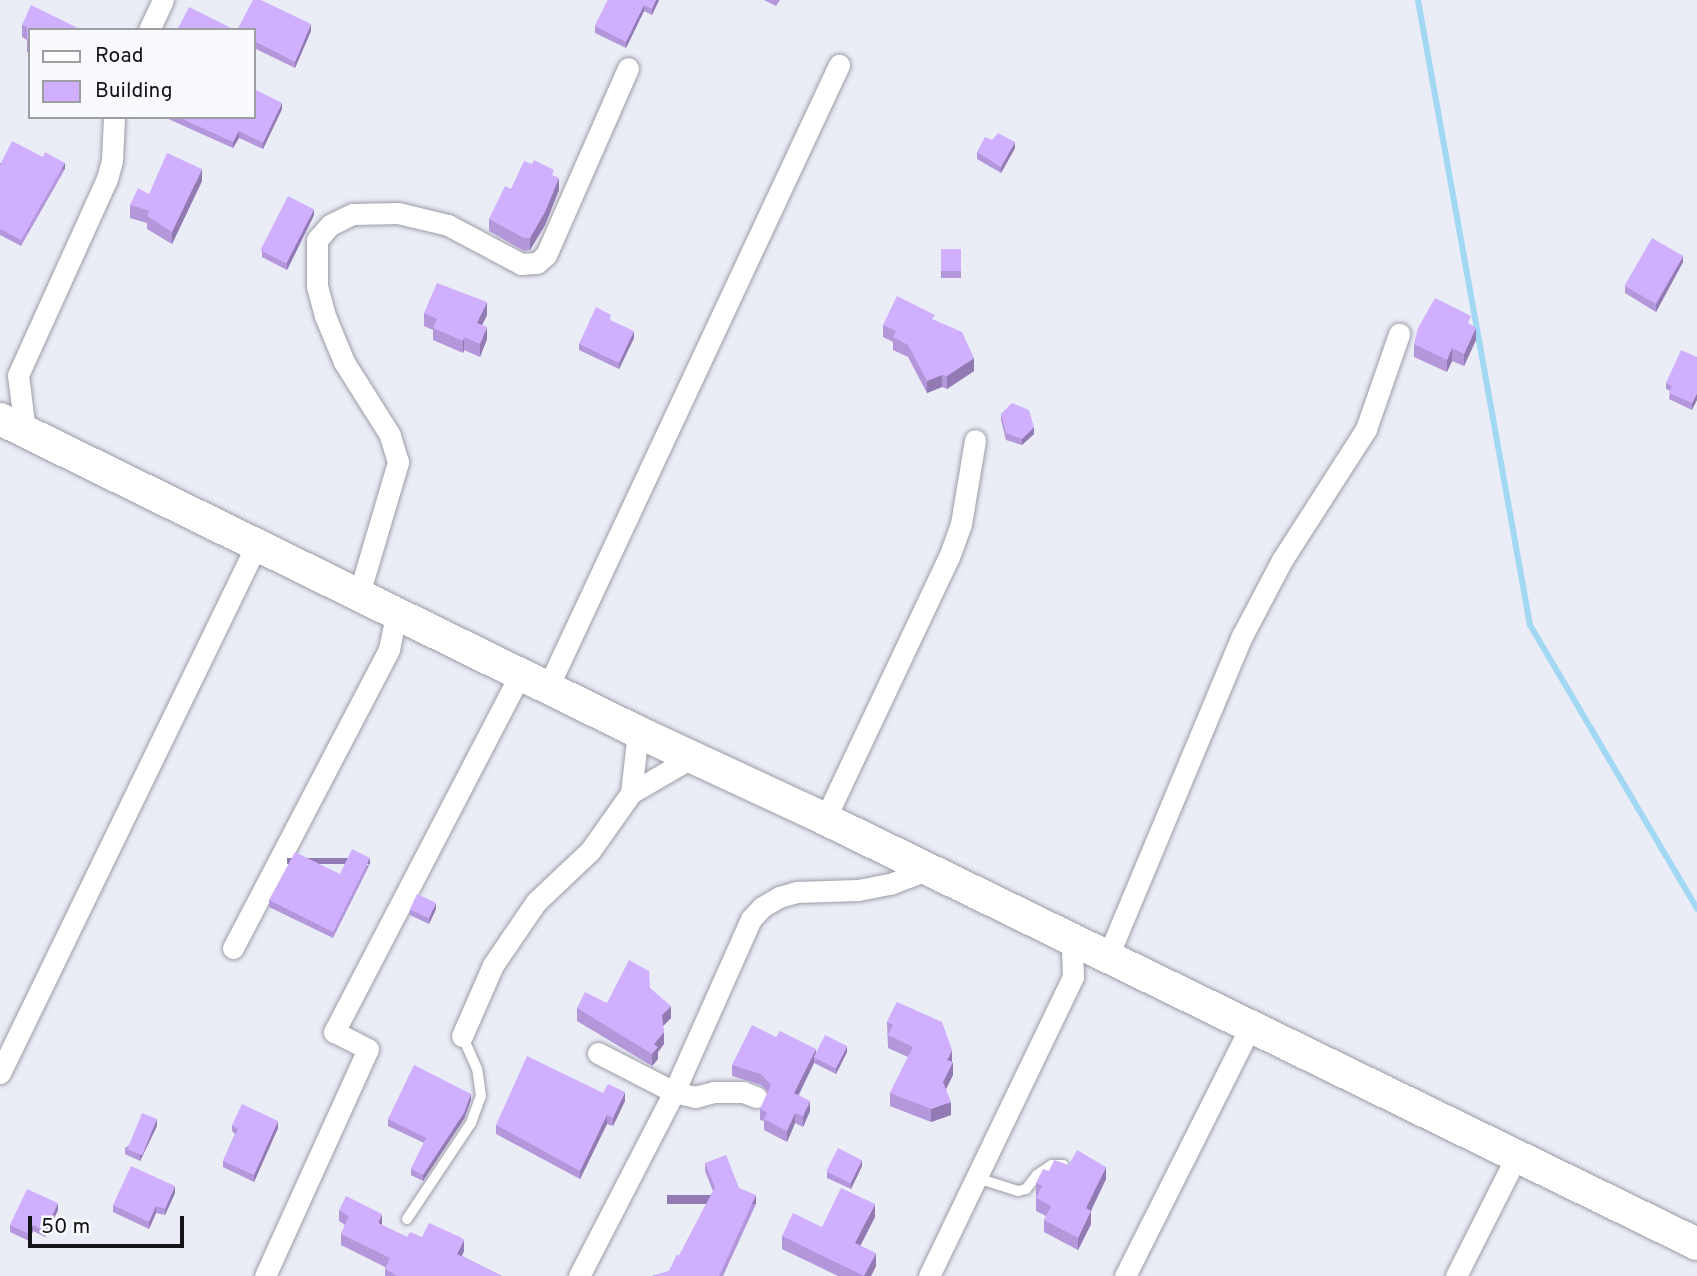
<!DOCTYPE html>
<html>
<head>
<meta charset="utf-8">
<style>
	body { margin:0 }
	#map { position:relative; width:1697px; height:1276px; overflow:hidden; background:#eaecf6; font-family:Overpass,sans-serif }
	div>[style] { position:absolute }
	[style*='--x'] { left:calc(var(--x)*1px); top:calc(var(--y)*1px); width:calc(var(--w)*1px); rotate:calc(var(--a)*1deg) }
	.stream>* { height:6px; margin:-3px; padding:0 3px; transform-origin:3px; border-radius:3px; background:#a2d8f4 }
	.roads { filter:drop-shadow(0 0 2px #9c9da7) drop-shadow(0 0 2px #9c9da7) }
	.lane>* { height:10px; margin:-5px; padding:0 5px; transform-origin:5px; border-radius:5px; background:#fff }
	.street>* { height:21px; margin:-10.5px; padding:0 10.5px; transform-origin:10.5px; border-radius:10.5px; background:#fff }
	.secondary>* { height:32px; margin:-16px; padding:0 16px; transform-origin:16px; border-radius:16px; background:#fff }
	.wall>* { inset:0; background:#b397da; transform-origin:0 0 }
	.shaded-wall>* { inset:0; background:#927bb2; transform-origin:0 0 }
	.building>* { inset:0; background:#d0b0fe; transform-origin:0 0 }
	span { translate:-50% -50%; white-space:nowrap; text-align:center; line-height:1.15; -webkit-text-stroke:6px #f9fafe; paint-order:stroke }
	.legend { position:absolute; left:28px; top:28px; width:228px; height:91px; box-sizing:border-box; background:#f9fafe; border:2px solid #9d9ea2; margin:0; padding:9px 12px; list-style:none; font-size:21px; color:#141418 }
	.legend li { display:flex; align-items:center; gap:14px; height:35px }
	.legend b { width:35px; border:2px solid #9d9ea2 }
	.scale { position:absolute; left:28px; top:1216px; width:156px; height:32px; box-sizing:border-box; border:4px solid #141418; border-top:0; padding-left:9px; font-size:21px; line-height:24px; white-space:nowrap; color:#141418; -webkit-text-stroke:5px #f9fafe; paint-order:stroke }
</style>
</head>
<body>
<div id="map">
	<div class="stream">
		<div style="--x:1418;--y:0;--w:635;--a:79.84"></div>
		<div style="--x:1530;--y:625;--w:329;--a:59.5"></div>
	</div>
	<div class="roads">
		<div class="lane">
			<div style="--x:977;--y:1178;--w:43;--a:17.6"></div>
			<div style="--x:1018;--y:1191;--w:8;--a:-14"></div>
			<div style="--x:1026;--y:1189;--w:18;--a:-52"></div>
			<div style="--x:1037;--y:1175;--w:18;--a:-34"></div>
			<div style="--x:1052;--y:1165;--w:11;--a:0"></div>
			<div style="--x:407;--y:1219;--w:115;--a:-56.3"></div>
			<div style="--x:471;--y:1123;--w:29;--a:-70"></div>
			<div style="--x:481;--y:1096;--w:27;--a:-98"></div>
			<div style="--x:477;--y:1069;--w:36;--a:-114"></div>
		</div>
		<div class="street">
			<div style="--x:149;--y:30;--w:33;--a:-65"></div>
			<div style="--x:25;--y:431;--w:56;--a:-97.1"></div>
			<div style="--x:18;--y:375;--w:215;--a:-65.6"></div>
			<div style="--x:107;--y:179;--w:20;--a:-75"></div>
			<div style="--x:112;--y:160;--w:43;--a:-87.3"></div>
			<div style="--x:359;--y:594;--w:138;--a:-73.5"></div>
			<div style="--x:398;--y:462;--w:28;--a:-107"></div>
			<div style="--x:390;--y:435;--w:86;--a:-122.2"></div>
			<div style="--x:344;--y:362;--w:50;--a:-112.4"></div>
			<div style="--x:325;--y:316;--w:31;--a:-105"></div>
			<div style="--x:317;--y:286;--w:46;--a:-90"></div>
			<div style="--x:317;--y:240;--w:20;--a:-49"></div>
			<div style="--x:330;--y:225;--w:25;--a:-26"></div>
			<div style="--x:353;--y:214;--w:45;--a:-1.3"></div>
			<div style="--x:398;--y:213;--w:51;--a:13.5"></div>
			<div style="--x:448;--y:225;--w:83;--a:28.1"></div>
			<div style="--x:521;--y:264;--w:16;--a:-4"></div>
			<div style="--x:537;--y:263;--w:12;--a:-42"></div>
			<div style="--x:546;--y:255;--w:204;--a:-66.3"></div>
			<div style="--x:548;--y:687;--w:687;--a:-64.93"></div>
			<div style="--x:631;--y:793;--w:61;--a:-83.5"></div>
			<div style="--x:825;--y:819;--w:290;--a:-64.7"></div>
			<div style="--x:949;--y:557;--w:35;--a:-70"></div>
			<div style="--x:961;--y:524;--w:85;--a:-80.5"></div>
			<div style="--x:233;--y:948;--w:337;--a:-62.4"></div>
			<div style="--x:389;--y:649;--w:38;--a:-78"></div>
			<div style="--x:1108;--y:956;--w:347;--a:-67.3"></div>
			<div style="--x:1242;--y:636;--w:86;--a:-62.2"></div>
			<div style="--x:1282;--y:560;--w:156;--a:-57.3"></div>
			<div style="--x:1366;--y:429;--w:101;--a:-70.8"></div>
			<div style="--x:462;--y:1036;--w:77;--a:-66.4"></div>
			<div style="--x:493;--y:965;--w:76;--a:-55.7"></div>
			<div style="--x:536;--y:902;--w:74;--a:-43.4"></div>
			<div style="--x:590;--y:851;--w:71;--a:-54.7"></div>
			<div style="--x:631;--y:793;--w:69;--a:-30.3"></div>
			<div style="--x:598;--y:1053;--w:85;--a:27.2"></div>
			<div style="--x:674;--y:1092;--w:22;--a:13"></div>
			<div style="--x:695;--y:1097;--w:20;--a:-15"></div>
			<div style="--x:714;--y:1092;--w:29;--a:0"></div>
			<div style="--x:743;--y:1092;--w:14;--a:21"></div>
			<div style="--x:0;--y:1073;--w:588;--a:-64.09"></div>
			<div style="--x:265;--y:1276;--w:249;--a:-65.6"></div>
			<div style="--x:368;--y:1049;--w:38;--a:-153"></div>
			<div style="--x:334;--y:1032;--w:405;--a:-62.5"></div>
			<div style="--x:579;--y:1276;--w:207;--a:-62.7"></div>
			<div style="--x:674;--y:1092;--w:189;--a:-66"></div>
			<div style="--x:751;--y:919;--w:16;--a:-47"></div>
			<div style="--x:762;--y:907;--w:20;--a:-30"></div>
			<div style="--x:779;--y:897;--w:18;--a:-16"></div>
			<div style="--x:796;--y:892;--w:62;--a:-1.8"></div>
			<div style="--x:858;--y:890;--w:33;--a:-11"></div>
			<div style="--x:890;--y:884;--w:40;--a:-21"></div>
			<div style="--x:929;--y:1276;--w:332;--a:-64.3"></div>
			<div style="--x:1073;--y:977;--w:38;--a:-92"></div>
			<div style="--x:1125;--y:1276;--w:279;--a:-63.3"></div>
			<div style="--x:1456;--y:1276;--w:133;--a:-63.2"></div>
		</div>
		<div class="secondary">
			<div style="--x:0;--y:419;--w:711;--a:26.13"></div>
			<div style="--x:638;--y:732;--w:206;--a:24.9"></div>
			<div style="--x:825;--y:819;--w:970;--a:25.98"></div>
		</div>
	</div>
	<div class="wall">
		<div style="clip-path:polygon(608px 0,659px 0,652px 15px,644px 11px,626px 48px,595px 33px,595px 26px)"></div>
		<div style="clip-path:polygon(764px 0,780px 0,776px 6px)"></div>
		<div style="clip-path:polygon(22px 25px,82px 30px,30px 30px,30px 53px,27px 52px,27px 40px,22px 37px)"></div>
		<div style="clip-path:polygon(254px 30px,311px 31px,295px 68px,254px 48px)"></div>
		<div style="clip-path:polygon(282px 109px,263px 149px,239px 138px,233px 148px,164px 117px,254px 117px)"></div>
		<div style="clip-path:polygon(992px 140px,1015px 148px,1001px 173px,977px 159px,977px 152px)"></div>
		<div style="clip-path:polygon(0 165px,65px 169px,21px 246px,0 235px)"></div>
		<div style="clip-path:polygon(554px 176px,559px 190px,545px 225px,530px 250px,524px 251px,489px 231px,489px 219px,511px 189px)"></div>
		<div style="clip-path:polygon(202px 181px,172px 244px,147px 229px,147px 223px,130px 218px,130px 205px)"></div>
		<div style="clip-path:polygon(314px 215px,287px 270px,262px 257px,262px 251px)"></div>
		<div style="left:941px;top:249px;width:20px;height:29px"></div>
		<div style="clip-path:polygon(1683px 262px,1656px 312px,1625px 293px,1625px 286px)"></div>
		<div style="clip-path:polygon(424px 313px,487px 315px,482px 325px,487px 339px,480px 357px,464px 350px,463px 353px,433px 340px,433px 330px,424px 326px)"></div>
		<div style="clip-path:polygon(935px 320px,974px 371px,947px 389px,942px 387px,927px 393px,908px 357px,893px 350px,893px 342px,883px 337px,883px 325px)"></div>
		<div style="clip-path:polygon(611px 321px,634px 338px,619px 369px,579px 350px,579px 344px)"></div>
		<div style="clip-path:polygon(1471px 325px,1476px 340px,1464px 366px,1452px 361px,1447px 372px,1414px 357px,1414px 344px)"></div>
		<div style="clip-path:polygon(1697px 357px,1692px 410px,1669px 399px,1670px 391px,1666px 389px,1666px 383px)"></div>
		<div style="clip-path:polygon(1001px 414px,1034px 434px,1022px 445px,1006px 440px,1001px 420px)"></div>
		<div style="clip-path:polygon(370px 864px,333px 938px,269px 907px,269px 900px,340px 874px)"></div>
		<div style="clip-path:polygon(410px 909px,436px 909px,429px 924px,410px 915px)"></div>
		<div style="clip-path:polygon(650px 988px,671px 1018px,663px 1026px,664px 1044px,658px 1052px,658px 1059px,652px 1066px,577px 1021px,577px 1008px,607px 1003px)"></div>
		<div style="clip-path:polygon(897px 1002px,952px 1062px,953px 1075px,946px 1089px,951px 1115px,931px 1122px,890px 1106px,890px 1093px,908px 1057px,888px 1048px,887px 1022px)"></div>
		<div style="clip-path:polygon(776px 1037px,816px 1053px,847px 1052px,836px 1074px,814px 1063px,799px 1095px,810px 1111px,803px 1127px,795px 1123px,787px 1142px,764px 1130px,764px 1121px,760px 1120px,760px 1109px,768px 1092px,761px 1085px,732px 1076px,732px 1065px)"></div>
		<div style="clip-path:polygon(603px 1093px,625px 1101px,613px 1126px,607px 1124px,580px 1179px,496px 1134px,496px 1125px)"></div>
		<div style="clip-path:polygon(471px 1100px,464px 1119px,423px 1181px,411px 1175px,411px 1169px,424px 1143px,388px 1126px,388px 1119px)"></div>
		<div style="clip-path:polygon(232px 1125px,278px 1128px,254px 1182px,223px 1167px,223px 1161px,235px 1134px,232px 1131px)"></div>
		<div style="clip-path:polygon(157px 1126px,140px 1161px,125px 1154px,125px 1148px)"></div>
		<div style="clip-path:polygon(705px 1163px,739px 1188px,756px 1204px,723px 1276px,652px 1276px,669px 1271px,679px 1256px,713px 1191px,705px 1171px)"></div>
		<div style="clip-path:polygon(862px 1166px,851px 1189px,827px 1178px,827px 1172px)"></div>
		<div style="clip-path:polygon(1049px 1171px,1106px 1179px,1091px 1211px,1091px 1224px,1078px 1250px,1044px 1232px,1044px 1220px,1046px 1216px,1036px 1211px,1036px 1183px)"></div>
		<div style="clip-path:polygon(175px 1193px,165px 1215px,156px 1213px,149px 1229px,113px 1212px,113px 1205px)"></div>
		<div style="clip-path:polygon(58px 1210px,45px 1237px,33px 1231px,29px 1241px,10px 1232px,10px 1225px)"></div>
		<div style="clip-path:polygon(339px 1210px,382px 1225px,407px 1237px,422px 1237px,464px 1251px,462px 1256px,502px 1276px,385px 1276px,385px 1267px,341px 1245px,341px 1234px,345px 1225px,339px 1221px)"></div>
		<div style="clip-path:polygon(875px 1217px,860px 1246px,876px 1266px,871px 1276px,838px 1276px,782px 1249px,782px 1236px,822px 1227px)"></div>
	</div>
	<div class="shaded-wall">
		<div style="clip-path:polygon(656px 0,659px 0,652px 15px,652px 9px)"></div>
		<div style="clip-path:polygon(644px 5px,644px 11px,626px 48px,626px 42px)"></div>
		<div style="clip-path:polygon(311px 24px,311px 31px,295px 68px,295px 62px)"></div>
		<div style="clip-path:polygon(282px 103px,282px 109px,263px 149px,263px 143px)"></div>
		<div style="clip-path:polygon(239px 131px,239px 138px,233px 148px,233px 142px)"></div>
		<div style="clip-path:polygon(1015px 142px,1015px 148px,1001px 173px,1001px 167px)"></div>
		<div style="left:65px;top:163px;width:6px;height:89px;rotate:90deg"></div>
		<div style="clip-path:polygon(202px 169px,202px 181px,172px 244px,172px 232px)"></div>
		<div style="clip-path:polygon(559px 178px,559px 190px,545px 225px,530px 250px,530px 238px)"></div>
		<div style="clip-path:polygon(314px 209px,314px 215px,287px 270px,287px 263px)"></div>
		<div style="clip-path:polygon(1683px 256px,1683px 262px,1656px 312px,1656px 305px)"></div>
		<div style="clip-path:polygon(487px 302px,487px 315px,477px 335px,477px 323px)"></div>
		<div style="clip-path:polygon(487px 327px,487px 339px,480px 357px,480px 344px)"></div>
		<div style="clip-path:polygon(1476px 328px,1476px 340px,1464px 366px,1464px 354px)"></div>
		<div style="clip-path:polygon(634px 331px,634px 338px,619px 369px,619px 363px)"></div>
		<div style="clip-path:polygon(464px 337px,464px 350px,463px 353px,463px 341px)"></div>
		<div style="clip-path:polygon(1452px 348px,1452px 361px,1447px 372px,1447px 360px)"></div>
		<div style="clip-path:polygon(974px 358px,974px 371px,947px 389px,947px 376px)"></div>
		<div style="clip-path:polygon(942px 375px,942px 387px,927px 393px,927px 381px)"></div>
		<div style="clip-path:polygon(1697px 393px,1697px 400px,1692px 410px,1692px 403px)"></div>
		<div style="clip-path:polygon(1034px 427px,1034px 434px,1022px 445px,1022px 439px)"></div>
		<div style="left:370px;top:858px;width:6px;height:83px;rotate:90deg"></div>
		<div style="clip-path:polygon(436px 903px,436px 909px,429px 924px,429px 918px)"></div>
		<div style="clip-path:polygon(671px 1006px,671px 1018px,662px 1027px,662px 1015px)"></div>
		<div style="clip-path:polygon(664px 1032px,664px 1044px,658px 1052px,658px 1059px,652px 1066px,652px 1054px,654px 1044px)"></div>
		<div style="clip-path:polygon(847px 1046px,847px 1052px,836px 1074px,836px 1068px)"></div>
		<div style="clip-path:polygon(816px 1049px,816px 1058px,814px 1057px,814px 1063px,794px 1103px,794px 1093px)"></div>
		<div style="clip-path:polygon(952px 1050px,952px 1063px,947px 1060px)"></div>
		<div style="clip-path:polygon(953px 1062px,953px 1075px,943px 1095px,943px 1082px)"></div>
		<div style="clip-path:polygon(625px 1092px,625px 1101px,613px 1126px,613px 1118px)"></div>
		<div style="clip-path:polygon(471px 1094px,471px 1100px,464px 1119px,423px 1181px,423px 1175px)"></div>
		<div style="clip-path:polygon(810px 1101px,810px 1111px,803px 1127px,803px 1116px)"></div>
		<div style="clip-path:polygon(951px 1102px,951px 1115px,931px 1122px,931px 1109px)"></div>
		<div style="clip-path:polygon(795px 1113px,795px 1123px,787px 1142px,787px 1131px)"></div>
		<div style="clip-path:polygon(607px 1115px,607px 1124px,580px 1179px,580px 1171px)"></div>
		<div style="clip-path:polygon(157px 1119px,157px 1126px,140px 1161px,140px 1155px)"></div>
		<div style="clip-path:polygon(278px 1121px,278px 1128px,254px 1182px,254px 1175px)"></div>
		<div style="clip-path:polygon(862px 1160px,862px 1166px,851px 1189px,851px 1183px)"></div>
		<div style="clip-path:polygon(1106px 1167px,1106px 1179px,1086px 1221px,1086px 1208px)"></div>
		<div style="clip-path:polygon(175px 1186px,175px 1193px,165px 1215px,165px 1209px)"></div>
		<div style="left:756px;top:1195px;width:9px;height:89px;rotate:90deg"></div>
		<div style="clip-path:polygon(58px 1203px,58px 1210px,45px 1237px,45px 1231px)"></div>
		<div style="clip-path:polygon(875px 1204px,875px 1217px,855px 1256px,855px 1243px)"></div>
		<div style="clip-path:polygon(156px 1206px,156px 1213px,149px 1229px,149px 1222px)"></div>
		<div style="clip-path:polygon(1091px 1211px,1091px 1224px,1078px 1250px,1078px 1238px)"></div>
		<div style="clip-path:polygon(382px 1214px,382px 1225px,378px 1223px)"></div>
		<div style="clip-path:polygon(33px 1225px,33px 1231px,29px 1241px,29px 1234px)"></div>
		<div style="clip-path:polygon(464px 1240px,464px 1251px,457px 1265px,457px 1254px)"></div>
		<div style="clip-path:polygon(876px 1253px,876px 1266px,871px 1276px,864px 1276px)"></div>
	</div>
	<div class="building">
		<div style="clip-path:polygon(253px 0,261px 0,311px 24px,295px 62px,254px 41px,254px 30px,237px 30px)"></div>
		<div style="clip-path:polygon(608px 0,656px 0,652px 9px,644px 5px,626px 42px,595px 26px)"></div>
		<div style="clip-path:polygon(31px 5px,82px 30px,30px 30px,30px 40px,27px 39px,27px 27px,22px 25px)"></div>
		<div style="clip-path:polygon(189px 7px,233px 29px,232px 30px,177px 30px)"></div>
		<div style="clip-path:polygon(254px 89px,282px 103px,263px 143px,239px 131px,233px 142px,178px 117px,254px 117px)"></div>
		<div style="clip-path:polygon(998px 133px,1015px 142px,1001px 167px,977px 152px,985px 137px,992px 140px)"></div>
		<div style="clip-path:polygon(12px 141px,43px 157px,45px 152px,65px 163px,21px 240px,0 229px,0 165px)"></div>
		<div style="clip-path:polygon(167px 153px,202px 169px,172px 232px,147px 216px,149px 211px,130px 205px,138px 188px,149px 194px)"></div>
		<div style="clip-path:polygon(534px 160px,554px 170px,552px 175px,559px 178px,545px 212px,530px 238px,524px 238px,489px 219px,505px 186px,511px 189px,524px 161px,532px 164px)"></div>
		<div style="left:288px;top:196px;width:29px;height:61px;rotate:27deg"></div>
		<div style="left:1652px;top:238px;width:36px;height:55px;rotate:30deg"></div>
		<div style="left:941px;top:249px;width:20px;height:22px"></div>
		<div style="clip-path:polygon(437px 283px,487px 302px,477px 323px,487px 327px,480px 344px,464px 337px,463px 341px,433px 328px,437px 319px,424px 313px)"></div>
		<div style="clip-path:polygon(897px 296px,935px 315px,932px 319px,962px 332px,974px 358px,947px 376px,942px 375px,927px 381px,908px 345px,893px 337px,896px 331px,883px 325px)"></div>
		<div style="clip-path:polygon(1435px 298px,1471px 316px,1468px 323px,1476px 328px,1464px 354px,1452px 348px,1447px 360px,1414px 344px,1418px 328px)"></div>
		<div style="clip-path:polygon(596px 307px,611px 315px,610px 320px,634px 331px,619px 363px,579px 344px)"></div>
		<div style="clip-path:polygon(1681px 350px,1697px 357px,1697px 393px,1692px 403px,1669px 393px,1672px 386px,1666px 383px)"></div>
		<div style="clip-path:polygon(1012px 403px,1029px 410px,1034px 427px,1022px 439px,1006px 433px,1001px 414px)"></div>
		<div style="clip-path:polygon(352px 849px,370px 858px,333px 932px,269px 900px,295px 852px,340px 874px)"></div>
		<div style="left:417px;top:894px;width:21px;height:17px;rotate:25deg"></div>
		<div style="clip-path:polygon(629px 960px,649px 971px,650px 988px,671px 1006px,662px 1015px,664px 1032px,654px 1044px,658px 1047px,652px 1054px,577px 1008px,585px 992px,607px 1003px)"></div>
		<div style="clip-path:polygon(897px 1002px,942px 1022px,952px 1050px,947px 1060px,953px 1062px,943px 1082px,951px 1102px,931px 1109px,890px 1093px,913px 1047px,888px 1035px,893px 1025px,887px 1022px)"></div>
		<div style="clip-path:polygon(752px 1025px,776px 1037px,780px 1031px,816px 1049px,794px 1093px,810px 1101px,803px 1116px,795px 1113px,787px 1131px,764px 1119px,767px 1112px,760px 1109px,771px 1085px,761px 1074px,732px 1065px)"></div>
		<div style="left:825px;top:1035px;width:25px;height:25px;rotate:27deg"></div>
		<div style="clip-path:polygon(527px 1056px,603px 1093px,608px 1084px,625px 1092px,613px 1118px,607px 1115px,580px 1171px,496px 1125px)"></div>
		<div style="clip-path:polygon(414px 1065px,471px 1094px,464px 1113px,423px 1175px,411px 1169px,426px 1138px,388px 1119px)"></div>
		<div style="clip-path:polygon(242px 1104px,278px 1121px,254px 1175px,223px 1161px,238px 1129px,232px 1125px)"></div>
		<div style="left:142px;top:1113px;width:16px;height:39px;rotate:22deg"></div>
		<div style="left:838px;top:1148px;width:27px;height:26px;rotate:27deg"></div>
		<div style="clip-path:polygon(1077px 1150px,1106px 1167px,1086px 1208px,1091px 1211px,1078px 1238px,1044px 1220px,1051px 1206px,1036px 1198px,1042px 1186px,1036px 1183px,1043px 1169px,1049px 1171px,1054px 1160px,1069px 1165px)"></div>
		<div style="clip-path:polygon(726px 1155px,739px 1188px,756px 1195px,719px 1276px,652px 1276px,669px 1271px,677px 1254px,679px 1256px,715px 1187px,705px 1163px)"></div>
		<div style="clip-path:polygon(131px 1166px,175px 1186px,165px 1209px,156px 1206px,149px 1222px,113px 1205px)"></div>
		<div style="clip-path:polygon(841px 1188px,875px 1204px,855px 1243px,876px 1253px,864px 1276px,782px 1236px,793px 1213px,822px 1227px)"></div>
		<div style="clip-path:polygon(27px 1189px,58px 1203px,45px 1231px,33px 1225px,29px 1234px,10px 1225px)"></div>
		<div style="clip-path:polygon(346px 1196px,382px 1214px,378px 1223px,407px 1237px,410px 1232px,422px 1237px,429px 1223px,460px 1237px,464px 1240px,457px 1254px,502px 1276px,397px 1276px,385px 1269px,390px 1258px,341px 1234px,349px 1216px,339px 1210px)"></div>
	</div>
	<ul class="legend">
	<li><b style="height:9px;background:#fff"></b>Road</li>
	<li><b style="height:19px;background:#d0b0fe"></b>Building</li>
	</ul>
	<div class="scale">50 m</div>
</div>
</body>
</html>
